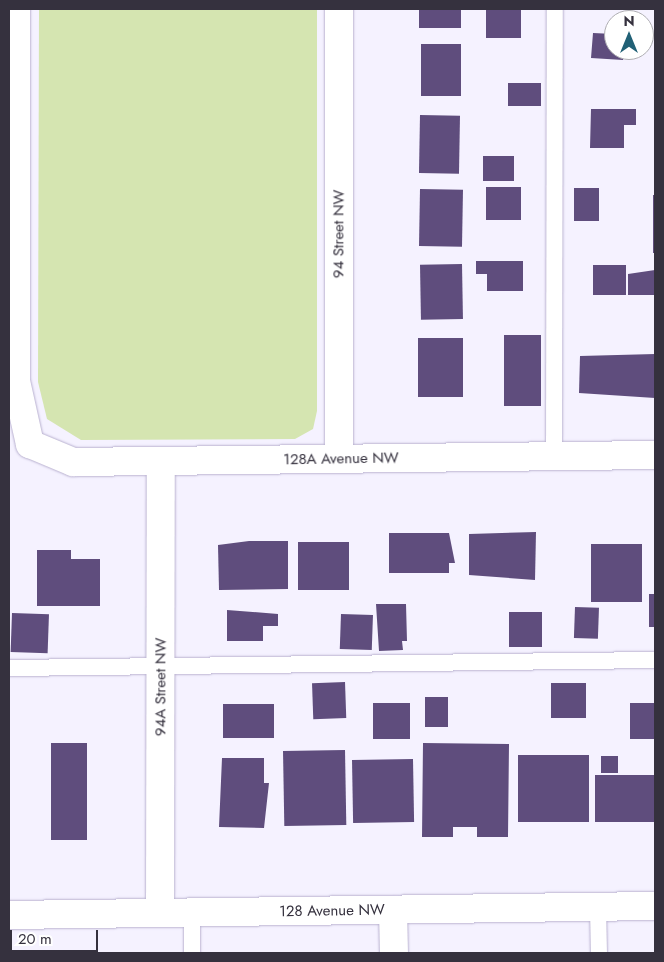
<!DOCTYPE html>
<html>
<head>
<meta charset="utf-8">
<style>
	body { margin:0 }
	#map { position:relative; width:664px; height:962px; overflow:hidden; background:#f5f2ff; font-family:Jost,sans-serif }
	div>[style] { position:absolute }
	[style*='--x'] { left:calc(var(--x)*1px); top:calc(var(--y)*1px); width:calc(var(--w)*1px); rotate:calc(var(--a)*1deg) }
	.green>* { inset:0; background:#d5e5b1 }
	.building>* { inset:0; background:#5f4d7d; transform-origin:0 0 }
	.roads { filter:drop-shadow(0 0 1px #b9b1d0) drop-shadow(0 0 1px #b9b1d0) }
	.service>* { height:16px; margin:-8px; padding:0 8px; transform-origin:8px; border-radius:8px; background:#fff }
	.minor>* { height:28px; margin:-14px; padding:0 14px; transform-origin:14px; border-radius:14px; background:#fff }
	span { translate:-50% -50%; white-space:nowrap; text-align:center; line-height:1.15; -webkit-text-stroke:5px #fff; paint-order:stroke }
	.street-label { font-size:15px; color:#35313e }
	.frame { position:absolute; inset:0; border:10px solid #35313e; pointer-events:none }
	.north { position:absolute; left:604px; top:10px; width:50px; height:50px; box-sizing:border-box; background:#fff; border:1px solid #aeadb2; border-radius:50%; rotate:0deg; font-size:14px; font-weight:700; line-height:20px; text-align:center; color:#35313e }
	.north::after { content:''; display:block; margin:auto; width:18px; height:22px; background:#216176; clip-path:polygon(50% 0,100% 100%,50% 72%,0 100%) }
	.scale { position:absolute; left:10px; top:930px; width:88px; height:22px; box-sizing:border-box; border:2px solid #35313e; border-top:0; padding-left:6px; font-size:15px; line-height:18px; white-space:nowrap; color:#35313e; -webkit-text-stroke:4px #fff; paint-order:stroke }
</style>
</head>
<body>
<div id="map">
	<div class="green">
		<div style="clip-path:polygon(39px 9px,317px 9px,317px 411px,313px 429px,295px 439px,81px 440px,47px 419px,38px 382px)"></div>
	</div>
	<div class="building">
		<div style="left:419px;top:9px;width:42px;height:19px"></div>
		<div style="left:486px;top:9px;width:35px;height:29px"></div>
		<div style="clip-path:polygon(593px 33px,614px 34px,614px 50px,637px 50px,636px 56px,624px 55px,623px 60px,591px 58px)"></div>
		<div style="left:421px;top:44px;width:40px;height:52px"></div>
		<div style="left:508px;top:83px;width:33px;height:23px"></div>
		<div style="clip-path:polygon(591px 109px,636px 109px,636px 125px,624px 125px,624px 148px,590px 148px)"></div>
		<div style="left:420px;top:115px;width:40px;height:58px;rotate:1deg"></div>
		<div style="left:514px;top:156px;width:25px;height:31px;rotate:90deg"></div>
		<div style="left:486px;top:187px;width:35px;height:33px"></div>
		<div style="left:574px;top:188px;width:25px;height:33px"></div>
		<div style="left:420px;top:189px;width:43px;height:57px;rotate:1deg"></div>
		<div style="left:653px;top:195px;width:2px;height:58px"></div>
		<div style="clip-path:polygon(476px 261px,523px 261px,523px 291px,487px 291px,487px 274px,476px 274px)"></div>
		<div style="left:462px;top:264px;width:55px;height:42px;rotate:89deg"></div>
		<div style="left:593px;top:265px;width:33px;height:30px"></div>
		<div style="clip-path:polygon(655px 270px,655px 295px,628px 295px,628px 274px)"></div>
		<div style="left:504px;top:335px;width:37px;height:71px"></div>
		<div style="left:418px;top:338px;width:45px;height:59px"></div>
		<div style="clip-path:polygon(655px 354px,655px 398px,579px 393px,580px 356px)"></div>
		<div style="clip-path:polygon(536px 532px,535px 580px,469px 575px,469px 534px)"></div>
		<div style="clip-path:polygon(389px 533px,449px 533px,455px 563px,449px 563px,449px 573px,389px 573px)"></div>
		<div style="clip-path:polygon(249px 541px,288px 541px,288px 589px,219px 590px,218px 545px)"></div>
		<div style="left:298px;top:542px;width:51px;height:48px"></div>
		<div style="left:591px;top:544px;width:51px;height:58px"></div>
		<div style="clip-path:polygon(37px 550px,71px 550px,71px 559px,100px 559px,100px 606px,37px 606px)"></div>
		<div style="left:649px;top:594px;width:6px;height:33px"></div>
		<div style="clip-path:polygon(376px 604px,406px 604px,407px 641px,402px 641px,403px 650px,379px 651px)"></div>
		<div style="left:575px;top:607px;width:24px;height:31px;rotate:2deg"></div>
		<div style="clip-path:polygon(227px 610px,278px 614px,278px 626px,263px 626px,263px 641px,227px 641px)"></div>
		<div style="left:509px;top:612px;width:33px;height:35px"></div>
		<div style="left:12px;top:613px;width:37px;height:39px;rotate:2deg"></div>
		<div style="left:341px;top:614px;width:32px;height:35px;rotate:2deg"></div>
		<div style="left:345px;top:682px;width:36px;height:33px;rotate:88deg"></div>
		<div style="left:551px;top:683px;width:35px;height:35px"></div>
		<div style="left:425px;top:697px;width:23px;height:30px"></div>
		<div style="left:410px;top:703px;width:36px;height:37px;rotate:90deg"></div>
		<div style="left:630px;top:703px;width:25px;height:36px"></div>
		<div style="left:223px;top:704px;width:51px;height:34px"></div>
		<div style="left:51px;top:743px;width:36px;height:97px"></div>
		<div style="clip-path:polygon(423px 743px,509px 744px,508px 837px,477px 837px,477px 827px,453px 827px,453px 837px,422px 837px)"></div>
		<div style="left:345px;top:750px;width:75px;height:62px;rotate:89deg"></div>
		<div style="left:589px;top:755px;width:67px;height:71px;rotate:90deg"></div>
		<div style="left:601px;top:756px;width:17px;height:17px"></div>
		<div style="clip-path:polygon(222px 758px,264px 758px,264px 783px,269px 783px,264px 828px,219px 827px)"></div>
		<div style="left:413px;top:759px;width:63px;height:61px;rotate:89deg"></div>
		<div style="left:655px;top:775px;width:47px;height:60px;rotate:90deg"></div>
	</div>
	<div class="roads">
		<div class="service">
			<div style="--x:554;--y:456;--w:447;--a:-89.9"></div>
			<div style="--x:9;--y:668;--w:646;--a:-0.71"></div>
			<div style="--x:598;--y:907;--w:46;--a:88.8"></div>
			<div style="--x:192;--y:953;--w:40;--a:-90"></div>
		</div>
		<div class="minor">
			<div style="--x:16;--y:9;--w:372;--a:90"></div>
			<div style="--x:16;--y:381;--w:65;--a:77.5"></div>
			<div style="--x:30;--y:444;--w:47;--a:22.7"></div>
			<div style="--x:73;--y:462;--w:582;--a:-0.69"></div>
			<div style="--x:339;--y:9;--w:450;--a:90"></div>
			<div style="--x:393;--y:910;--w:43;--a:88.7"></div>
			<div style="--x:160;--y:913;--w:452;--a:-89.9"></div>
			<div style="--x:9;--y:915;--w:646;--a:-0.8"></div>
		</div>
	</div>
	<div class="street-label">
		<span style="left:339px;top:234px;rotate:-90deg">94 Street NW</span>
		<span style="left:341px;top:459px;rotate:-1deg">128A Avenue NW</span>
		<span style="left:161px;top:687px;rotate:-90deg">94A Street NW</span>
		<span style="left:332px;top:911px;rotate:-1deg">128 Avenue NW</span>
	</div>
	<div class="frame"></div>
	<div class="north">N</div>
	<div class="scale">20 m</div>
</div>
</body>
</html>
